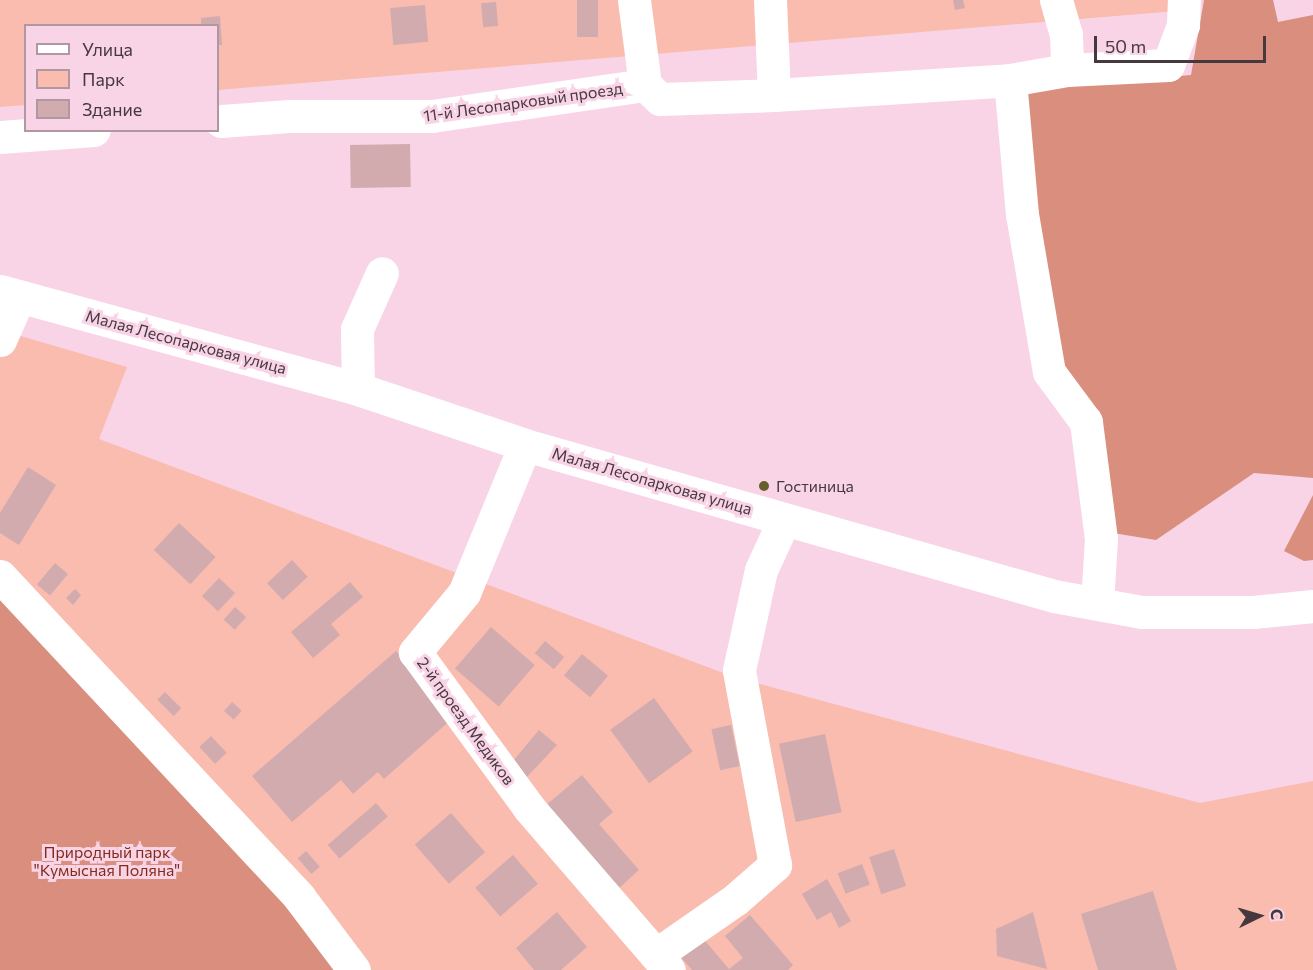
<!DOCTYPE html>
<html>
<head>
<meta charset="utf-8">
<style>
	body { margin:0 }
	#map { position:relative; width:1313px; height:970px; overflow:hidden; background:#f8d4e6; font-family:Commissioner,sans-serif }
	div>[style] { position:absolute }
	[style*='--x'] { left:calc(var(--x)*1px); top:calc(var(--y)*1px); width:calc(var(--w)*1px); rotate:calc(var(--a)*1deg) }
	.green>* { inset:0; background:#f9bcae }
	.forest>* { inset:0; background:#d98e7e }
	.building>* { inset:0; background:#d2abaf; transform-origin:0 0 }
	.minor>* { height:33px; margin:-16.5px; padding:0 16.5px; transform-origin:16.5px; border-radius:16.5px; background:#fff }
	.dots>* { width:16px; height:16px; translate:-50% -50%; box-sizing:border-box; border:3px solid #f8d4e6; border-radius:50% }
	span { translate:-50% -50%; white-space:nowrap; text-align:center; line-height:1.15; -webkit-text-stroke:6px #f8d4e6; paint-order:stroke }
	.street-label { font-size:16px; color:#46383f }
	.poi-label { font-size:16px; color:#46383f }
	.left { translate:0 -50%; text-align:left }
	.park-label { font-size:16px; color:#832b1a }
	.legend { position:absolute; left:24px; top:24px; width:195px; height:108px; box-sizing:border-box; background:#f8d4e6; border:2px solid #b196a3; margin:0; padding:8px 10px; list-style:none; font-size:18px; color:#46383f }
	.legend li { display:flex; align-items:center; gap:12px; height:30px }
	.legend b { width:30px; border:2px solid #b196a3 }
	.north { position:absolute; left:1229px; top:886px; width:60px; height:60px; -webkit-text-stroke:4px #f8d4e6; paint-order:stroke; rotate:85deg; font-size:16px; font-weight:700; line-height:24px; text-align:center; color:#46383f }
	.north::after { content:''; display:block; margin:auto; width:21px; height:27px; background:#46383f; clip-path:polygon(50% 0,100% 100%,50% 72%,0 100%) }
	.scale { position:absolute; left:1094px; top:36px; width:172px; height:27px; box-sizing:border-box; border:3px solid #46383f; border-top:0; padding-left:8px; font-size:18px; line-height:21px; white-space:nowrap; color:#46383f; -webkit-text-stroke:4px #f8d4e6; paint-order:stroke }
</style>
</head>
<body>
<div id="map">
	<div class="green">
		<div style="clip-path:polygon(0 0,1175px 0,1176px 11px,218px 90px,218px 26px,26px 26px,25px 105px,0 107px)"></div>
		<div style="clip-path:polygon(0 330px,127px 367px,99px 439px,734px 677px,1200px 803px,1313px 781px,1313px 970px,371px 970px,307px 889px,0 562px)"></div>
	</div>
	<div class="forest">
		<div style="clip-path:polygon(1204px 0,1273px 0,1278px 22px,1313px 15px,1313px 478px,1254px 473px,1156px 540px,1113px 533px,1105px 498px,1100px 412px,1057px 368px,1019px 91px,1191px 75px)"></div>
		<div style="clip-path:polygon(1313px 495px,1313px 560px,1304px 561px,1284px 551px)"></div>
		<div style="clip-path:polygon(0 590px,290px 904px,341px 970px,0 970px)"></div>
	</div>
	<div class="building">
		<div style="left:577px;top:0;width:21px;height:37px"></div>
		<div style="clip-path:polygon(953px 0,963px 0,965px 8px,955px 10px)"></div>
		<div style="left:496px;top:2px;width:24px;height:15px;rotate:85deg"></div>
		<div style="left:425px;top:5px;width:37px;height:35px;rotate:85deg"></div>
		<div style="clip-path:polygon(220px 16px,222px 45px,218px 45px,218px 26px,201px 26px,201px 18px)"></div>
		<div style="left:410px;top:144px;width:43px;height:60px;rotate:89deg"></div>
		<div style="clip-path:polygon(28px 467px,56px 485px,19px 545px,0 533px,0 513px)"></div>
		<div style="left:179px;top:523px;width:50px;height:37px;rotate:43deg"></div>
		<div style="left:292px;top:560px;width:23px;height:34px;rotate:47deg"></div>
		<div style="left:55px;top:563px;width:17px;height:28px;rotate:40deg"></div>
		<div style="left:219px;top:578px;width:22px;height:25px;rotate:43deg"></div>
		<div style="clip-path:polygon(350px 582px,363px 597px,331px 624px,340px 635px,313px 658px,291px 632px)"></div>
		<div style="clip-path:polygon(75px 589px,81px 595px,73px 605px,66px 598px)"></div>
		<div style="left:235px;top:607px;width:15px;height:17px;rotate:42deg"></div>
		<div style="left:491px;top:627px;width:58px;height:55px;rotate:41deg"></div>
		<div style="left:545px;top:641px;width:25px;height:16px;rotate:40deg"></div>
		<div style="clip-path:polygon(396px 651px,453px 718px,384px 779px,378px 772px,353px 794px,341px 780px,292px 822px,252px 776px)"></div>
		<div style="left:582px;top:654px;width:34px;height:28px;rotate:40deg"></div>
		<div style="left:165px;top:692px;width:23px;height:11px;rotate:45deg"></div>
		<div style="left:654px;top:698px;width:66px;height:54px;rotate:54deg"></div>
		<div style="left:232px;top:702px;width:13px;height:12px;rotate:42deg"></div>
		<div style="left:731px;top:725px;width:42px;height:20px;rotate:78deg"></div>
		<div style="clip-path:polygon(539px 730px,557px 745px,525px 779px,512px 762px)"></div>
		<div style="left:825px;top:734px;width:80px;height:47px;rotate:78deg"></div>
		<div style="left:211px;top:736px;width:23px;height:16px;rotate:47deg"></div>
		<div style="clip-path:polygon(582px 775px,613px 812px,599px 824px,639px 870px,618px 889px,546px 805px)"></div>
		<div style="left:376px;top:803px;width:18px;height:64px;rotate:49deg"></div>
		<div style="left:451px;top:813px;width:52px;height:48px;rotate:49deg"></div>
		<div style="left:894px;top:849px;width:39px;height:26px;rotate:72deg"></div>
		<div style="left:306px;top:851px;width:21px;height:11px;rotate:49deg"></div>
		<div style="left:513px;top:855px;width:38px;height:50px;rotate:49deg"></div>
		<div style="left:862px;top:864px;width:22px;height:26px;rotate:69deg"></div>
		<div style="clip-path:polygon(827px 879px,851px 921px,839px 928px,831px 912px,817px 920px,802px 894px)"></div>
		<div style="clip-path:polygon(1153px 891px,1177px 970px,1098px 970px,1081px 914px)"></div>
		<div style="clip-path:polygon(557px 912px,587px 947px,561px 970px,534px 970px,516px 948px)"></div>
		<div style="clip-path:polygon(1033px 912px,1047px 969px,997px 956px,996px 929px)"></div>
		<div style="clip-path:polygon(750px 915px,793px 965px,788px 970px,692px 970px,679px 955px,701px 936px,729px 969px,743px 958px,725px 936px)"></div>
	</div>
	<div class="minor">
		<div style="--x:634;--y:0;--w:86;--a:82.6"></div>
		<div style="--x:770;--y:0;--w:95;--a:87.6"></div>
		<div style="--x:1056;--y:0;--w:35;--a:74"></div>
		<div style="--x:1066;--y:34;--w:36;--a:88"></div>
		<div style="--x:1010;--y:80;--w:135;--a:84.9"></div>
		<div style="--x:1022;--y:214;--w:160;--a:80.3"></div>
		<div style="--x:1049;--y:372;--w:62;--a:53.5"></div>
		<div style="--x:1086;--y:422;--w:118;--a:82.7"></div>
		<div style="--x:1101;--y:539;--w:64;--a:93.6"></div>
		<div style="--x:645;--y:85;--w:21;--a:43"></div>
		<div style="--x:660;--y:99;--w:114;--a:-2"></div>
		<div style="--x:774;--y:95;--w:236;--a:-3.6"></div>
		<div style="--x:1010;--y:80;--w:58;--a:-10"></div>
		<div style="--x:1067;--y:70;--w:101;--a:-2.8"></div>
		<div style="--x:1168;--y:65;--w:43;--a:-69.4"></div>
		<div style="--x:1183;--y:25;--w:25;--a:-88"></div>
		<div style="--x:221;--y:121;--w:68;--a:-4.2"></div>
		<div style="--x:289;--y:116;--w:143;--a:0"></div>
		<div style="--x:432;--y:116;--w:215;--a:-8.3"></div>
		<div style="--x:0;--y:137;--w:94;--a:-4.3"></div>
		<div style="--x:0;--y:291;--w:371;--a:15.3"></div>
		<div style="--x:358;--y:389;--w:176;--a:18.5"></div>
		<div style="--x:525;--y:445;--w:550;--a:15.93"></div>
		<div style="--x:1054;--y:596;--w:89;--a:10.3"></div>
		<div style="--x:1142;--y:612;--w:111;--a:0"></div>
		<div style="--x:1253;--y:612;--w:60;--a:-5.7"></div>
		<div style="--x:0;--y:340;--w:47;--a:-66.2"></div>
		<div style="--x:358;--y:389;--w:60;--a:-91"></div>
		<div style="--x:357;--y:329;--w:61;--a:-65.9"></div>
		<div style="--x:525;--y:445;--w:160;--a:112.4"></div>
		<div style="--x:464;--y:593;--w:77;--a:129.7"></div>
		<div style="--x:415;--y:652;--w:193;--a:53.8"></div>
		<div style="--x:529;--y:808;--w:214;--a:49.2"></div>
		<div style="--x:0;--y:576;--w:439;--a:47"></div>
		<div style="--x:299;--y:897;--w:91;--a:53"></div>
		<div style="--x:657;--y:954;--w:96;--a:-34.8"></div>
		<div style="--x:736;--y:899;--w:52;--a:-41.1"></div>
		<div style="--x:775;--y:865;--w:198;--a:-100.5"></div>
		<div style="--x:739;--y:670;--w:102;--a:-77.6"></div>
		<div style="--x:761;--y:570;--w:55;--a:-65.3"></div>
	</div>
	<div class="dots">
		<div style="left:764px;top:486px;background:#655f2b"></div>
	</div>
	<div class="street-label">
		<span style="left:523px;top:102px;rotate:-8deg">11-й Лесопарковый проезд</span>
		<span style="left:186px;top:342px;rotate:15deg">Малая Лесопарковая улица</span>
		<span style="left:652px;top:481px;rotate:16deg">Малая Лесопарковая улица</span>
		<span style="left:466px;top:721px;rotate:54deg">2-й проезд Медиков</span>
	</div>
	<div class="poi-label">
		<span class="left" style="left:776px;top:486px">Гостиница</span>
	</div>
	<div class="park-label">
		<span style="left:107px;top:861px">Природный парк<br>"Кумысная Поляна"</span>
	</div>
	<ul class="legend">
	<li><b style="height:8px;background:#fff"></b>Улица</li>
	<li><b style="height:16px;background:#f9bcae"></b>Парк</li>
	<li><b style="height:16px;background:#d2abaf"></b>Здание</li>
	</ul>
	<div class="north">С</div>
	<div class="scale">50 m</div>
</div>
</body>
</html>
